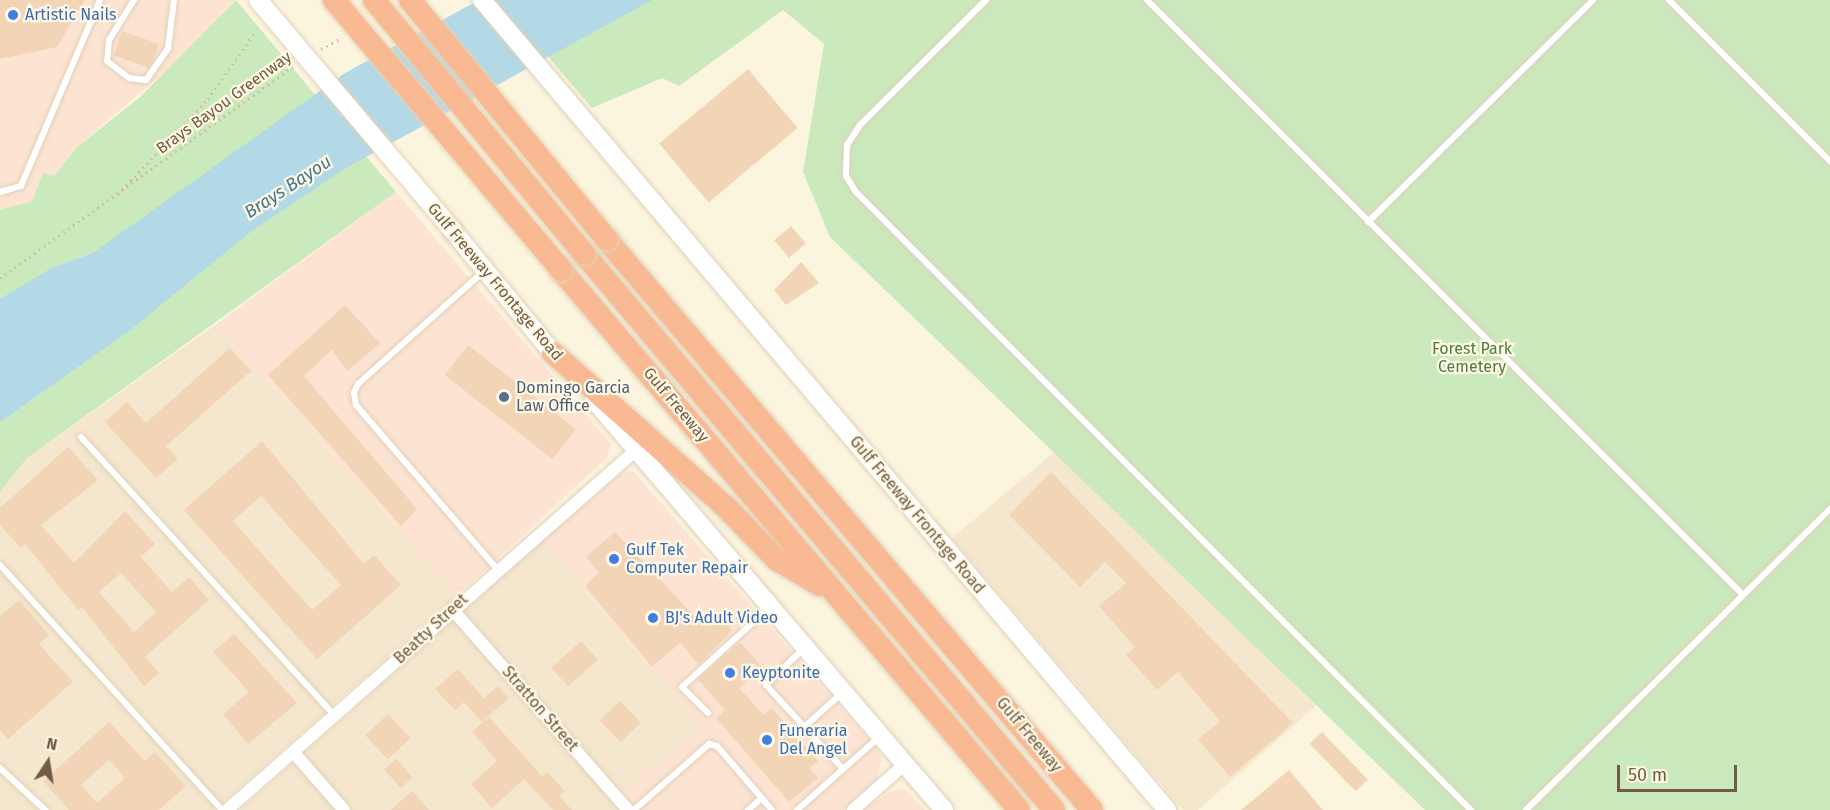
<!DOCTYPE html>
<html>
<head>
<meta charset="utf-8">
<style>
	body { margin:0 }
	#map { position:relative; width:1830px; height:810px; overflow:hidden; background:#fcf5de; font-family:"Fira Sans",sans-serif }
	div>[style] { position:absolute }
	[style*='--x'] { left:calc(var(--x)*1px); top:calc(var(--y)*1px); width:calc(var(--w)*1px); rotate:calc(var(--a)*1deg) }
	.residential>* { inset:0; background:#f4e7cd }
	.commercial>* { inset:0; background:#fde4d2 }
	.green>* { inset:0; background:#cae9bd }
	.water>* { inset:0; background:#b3d8e6 }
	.building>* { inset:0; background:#f2d5b6; transform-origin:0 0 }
	.path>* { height:3px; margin-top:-1.5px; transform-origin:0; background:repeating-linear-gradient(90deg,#d6b999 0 1.5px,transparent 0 6px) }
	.roads { filter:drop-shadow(0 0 2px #e0d1bb) drop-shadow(0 0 2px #e0d1bb) }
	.service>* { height:6px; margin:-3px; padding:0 3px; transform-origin:3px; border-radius:3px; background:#fff }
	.minor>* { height:12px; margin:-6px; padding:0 6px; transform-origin:6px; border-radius:6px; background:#fff }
	.secondary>* { height:18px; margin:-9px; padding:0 9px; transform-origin:9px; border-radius:9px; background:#fff }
	.motorway>* { height:22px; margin:-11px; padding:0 11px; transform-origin:11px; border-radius:11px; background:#f9ba93 }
	.bridges { filter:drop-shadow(0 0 2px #e5d3b9) drop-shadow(0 0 2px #e5d3b9) }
	.secondary-bridge>* { height:18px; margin:-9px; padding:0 9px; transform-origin:9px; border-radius:9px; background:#fff }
	.motorway-bridge>* { height:22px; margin:-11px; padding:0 11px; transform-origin:11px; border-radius:11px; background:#f9ba93 }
	.dots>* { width:16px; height:16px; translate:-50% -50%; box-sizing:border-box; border:3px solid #fff8e5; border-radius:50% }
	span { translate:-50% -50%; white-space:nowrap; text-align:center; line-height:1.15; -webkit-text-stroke:4.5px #fff8e5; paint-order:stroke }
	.shop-label { font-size:16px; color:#366cbe }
	.left { translate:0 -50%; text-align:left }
	.street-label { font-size:16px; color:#725c46 }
	.park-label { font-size:16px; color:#4b7e40 }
	.service-label { font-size:16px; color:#4e5e75 }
	.water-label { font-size:18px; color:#42788e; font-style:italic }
	.north { position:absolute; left:18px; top:732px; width:60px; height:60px; -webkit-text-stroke:4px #fff8e5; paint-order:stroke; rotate:12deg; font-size:16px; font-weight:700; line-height:24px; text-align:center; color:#725c46 }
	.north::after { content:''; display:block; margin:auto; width:21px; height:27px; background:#725c46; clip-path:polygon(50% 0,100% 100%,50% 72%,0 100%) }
	.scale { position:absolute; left:1617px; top:765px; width:120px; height:27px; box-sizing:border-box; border:3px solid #725c46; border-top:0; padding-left:8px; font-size:18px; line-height:21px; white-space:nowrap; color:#725c46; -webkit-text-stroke:4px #fff8e5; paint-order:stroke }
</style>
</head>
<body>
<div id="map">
	<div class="residential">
		<div style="clip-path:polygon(215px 325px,458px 595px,214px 810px,0 810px,0 492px,27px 458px)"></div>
		<div style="clip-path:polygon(1057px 450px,1316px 706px,1198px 810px,1183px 810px,952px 538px)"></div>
		<div style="clip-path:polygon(542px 541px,701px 725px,614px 801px,622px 810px,240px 810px)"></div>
	</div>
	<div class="commercial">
		<div style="clip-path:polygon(0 0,234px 0,195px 46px,77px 147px,53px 177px,43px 173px,32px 201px,0 210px)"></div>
		<div style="clip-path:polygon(396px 192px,612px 445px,607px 458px,458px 595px,215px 325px)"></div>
		<div style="clip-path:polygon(632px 470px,877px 749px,882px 759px,876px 780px,844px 810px,638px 810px,623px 793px,701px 725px,542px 541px,619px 475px)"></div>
		<div style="clip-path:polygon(903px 788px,925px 810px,863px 810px,889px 792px)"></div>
	</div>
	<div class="green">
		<div style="clip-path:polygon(236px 0,396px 192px,27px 458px,0 492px,0 210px,32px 201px,43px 173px,54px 176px,77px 147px,140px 97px)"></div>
		<div style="clip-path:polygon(500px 0,1830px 0,1830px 810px,1425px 810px,830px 237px,803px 172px,824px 44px,783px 10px,679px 86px,662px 78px,592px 108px)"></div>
	</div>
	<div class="water">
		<div style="clip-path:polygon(479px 0,652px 0,346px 168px,253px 230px,129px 331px,0 422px,0 299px,50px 269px,93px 253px,345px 73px)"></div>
	</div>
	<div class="building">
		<div style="clip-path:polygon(0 0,85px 0,57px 47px,0 59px)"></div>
		<div style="left:122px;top:31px;width:39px;height:26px;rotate:19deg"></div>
		<div style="left:748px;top:69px;width:77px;height:116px;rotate:50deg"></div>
		<div style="left:791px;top:226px;width:23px;height:22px;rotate:50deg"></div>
		<div style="clip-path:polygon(801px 262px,819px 283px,786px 305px,774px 290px)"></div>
		<div style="clip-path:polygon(345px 305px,380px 343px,347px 371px,332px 350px,304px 376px,417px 509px,401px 526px,268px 375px)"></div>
		<div style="left:468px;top:345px;width:137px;height:38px;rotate:38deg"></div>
		<div style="clip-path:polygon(230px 348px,251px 371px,166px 446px,178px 459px,156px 478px,105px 422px,127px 402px,146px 423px)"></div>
		<div style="clip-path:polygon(evenodd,262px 441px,364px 564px,374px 555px,401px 585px,317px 659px,184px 510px,262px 441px,261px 496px,341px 585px,312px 610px,233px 521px,261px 496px)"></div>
		<div style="clip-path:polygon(evenodd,68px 447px,98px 480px,41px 525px,74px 563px,125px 511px,155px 544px,141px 557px,172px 592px,189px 577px,209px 600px,145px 657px,159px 673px,144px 686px,82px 607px,78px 610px,25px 544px,21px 548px,0 525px,0 508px,68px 447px,121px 573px,156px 612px,134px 632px,99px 592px,121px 573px)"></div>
		<div style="clip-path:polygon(1051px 472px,1293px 723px,1230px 777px,1198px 739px,1220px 721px,1178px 672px,1157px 690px,1126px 655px,1135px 647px,1099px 606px,1126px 583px,1105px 562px,1080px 587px,1009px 515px)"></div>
		<div style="clip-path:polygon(615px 532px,703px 625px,717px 613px,732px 630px,699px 665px,680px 643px,652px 667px,585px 586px,599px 573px,586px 557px)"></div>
		<div style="clip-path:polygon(19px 600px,49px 635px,39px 644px,73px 682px,8px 739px,0 730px,0 616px)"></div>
		<div style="clip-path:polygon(234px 634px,297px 703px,248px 744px,223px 714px,249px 692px,213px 652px)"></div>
		<div style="left:581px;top:641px;width:25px;height:40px;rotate:48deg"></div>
		<div style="clip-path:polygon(740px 642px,763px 668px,739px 688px,764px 715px,772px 708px,818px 761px,809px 768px,818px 778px,789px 802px,716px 718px,725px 710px,698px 679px)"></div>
		<div style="clip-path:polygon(458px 669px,484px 698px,498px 686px,509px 698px,482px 722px,464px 702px,455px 710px,435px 689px)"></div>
		<div style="left:620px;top:701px;width:30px;height:28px;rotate:46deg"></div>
		<div style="left:388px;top:714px;width:33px;height:31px;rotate:47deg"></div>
		<div style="clip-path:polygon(489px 717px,542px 776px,547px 772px,565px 791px,559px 796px,572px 810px,553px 810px,524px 779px,492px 808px,471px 784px,497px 761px,472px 732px)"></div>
		<div style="clip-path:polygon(evenodd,109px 722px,145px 761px,155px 752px,186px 786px,159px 810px,69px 810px,43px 781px,109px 722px,109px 760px,125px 778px,97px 803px,81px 785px,109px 760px)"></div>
		<div style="left:1322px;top:732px;width:66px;height:17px;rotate:46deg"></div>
		<div style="left:396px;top:759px;width:25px;height:16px;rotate:48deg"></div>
		<div style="clip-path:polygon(1289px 770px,1323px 810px,1241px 810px)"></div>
		<div style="clip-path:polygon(412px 791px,429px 810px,391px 810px)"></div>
	</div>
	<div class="path">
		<div style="--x:321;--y:49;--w:24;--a:-28"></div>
		<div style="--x:118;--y:194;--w:131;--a:-46.5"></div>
		<div style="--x:208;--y:99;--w:83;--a:-54.8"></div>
		<div style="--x:0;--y:278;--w:361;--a:-35.8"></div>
	</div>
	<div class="roads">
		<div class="service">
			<div style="--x:134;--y:0;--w:47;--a:122"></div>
			<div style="--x:109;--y:40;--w:21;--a:95"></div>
			<div style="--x:107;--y:61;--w:28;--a:38"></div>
			<div style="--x:129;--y:78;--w:17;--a:7"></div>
			<div style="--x:146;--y:80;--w:39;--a:-55"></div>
			<div style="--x:168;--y:48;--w:48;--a:-82.9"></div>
			<div style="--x:986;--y:0;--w:177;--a:135.2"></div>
			<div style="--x:860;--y:125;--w:24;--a:123"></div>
			<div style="--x:847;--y:145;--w:31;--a:92"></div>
			<div style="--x:846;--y:176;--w:19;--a:58"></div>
			<div style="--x:856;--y:192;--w:872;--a:45.14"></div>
			<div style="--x:1147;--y:0;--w:839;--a:44.95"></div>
			<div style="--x:1669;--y:0;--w:228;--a:45"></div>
			<div style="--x:0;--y:192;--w:22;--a:-16"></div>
			<div style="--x:21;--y:186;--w:202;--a:-67"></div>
			<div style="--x:1368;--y:222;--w:316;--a:-44.6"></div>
			<div style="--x:484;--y:271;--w:169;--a:138.1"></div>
			<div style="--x:358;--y:384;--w:10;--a:114"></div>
			<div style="--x:354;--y:393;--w:12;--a:81"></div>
			<div style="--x:356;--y:405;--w:216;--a:49.3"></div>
			<div style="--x:81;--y:437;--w:377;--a:47.7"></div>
			<div style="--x:0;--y:565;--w:331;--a:47.8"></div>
			<div style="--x:804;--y:648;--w:53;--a:135.8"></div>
			<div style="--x:766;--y:685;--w:114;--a:47.5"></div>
			<div style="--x:708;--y:713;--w:37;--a:-135"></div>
			<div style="--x:682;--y:687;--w:119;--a:-42.3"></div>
			<div style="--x:804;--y:727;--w:51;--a:-41.8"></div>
			<div style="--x:0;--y:768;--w:62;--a:43"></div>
			<div style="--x:634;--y:810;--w:100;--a:-41.3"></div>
			<div style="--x:709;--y:744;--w:8;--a:14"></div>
			<div style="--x:717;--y:746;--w:84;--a:49.3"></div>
			<div style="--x:748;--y:810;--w:18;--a:-41"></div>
			<div style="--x:797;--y:810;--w:108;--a:-41.6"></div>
			<div style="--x:1526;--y:810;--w:428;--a:-44.7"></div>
		</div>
		<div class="minor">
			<div style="--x:452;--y:609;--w:267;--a:48.8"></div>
			<div style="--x:295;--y:754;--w:74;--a:48.8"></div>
			<div style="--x:227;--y:810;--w:545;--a:-41.35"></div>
			<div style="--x:853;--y:810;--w:69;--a:-41.5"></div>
		</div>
		<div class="secondary">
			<div style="--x:482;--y:0;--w:1061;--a:49.78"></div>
			<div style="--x:453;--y:231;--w:172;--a:50.7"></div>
			<div style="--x:594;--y:400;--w:539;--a:49.51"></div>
		</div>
		<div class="motorway">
			<div style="--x:607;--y:240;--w:748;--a:49.61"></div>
			<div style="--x:584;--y:254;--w:728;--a:49.79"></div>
			<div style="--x:561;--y:270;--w:708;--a:49.7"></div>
			<div style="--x:553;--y:353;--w:232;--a:41.7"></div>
			<div style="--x:726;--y:507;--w:72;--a:46.1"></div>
			<div style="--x:776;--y:559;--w:51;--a:30.6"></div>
		</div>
	</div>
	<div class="bridges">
		<div class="secondary-bridge">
			<div style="--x:258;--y:0;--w:302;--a:49.8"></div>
		</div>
		<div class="motorway-bridge">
			<div style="--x:334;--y:0;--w:353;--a:49.9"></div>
			<div style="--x:374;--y:0;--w:330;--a:50.4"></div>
			<div style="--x:410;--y:0;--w:310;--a:50.6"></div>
		</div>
	</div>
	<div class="dots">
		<div style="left:13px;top:15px;background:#3f7fe0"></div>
		<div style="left:504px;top:397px;background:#5c6f8a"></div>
		<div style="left:614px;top:559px;background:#3f7fe0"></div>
		<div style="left:653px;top:618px;background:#3f7fe0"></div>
		<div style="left:730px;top:673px;background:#3f7fe0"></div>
		<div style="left:767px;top:740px;background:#3f7fe0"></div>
	</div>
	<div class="shop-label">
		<span class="left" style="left:25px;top:15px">Artistic Nails</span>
		<span class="left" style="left:626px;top:559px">Gulf Tek<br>Computer Repair</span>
		<span class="left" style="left:665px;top:618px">BJ's Adult Video</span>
		<span class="left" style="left:742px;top:673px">Keyptonite</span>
		<span class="left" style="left:779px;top:740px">Funeraria<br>Del Angel</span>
	</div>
	<div class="street-label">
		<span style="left:224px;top:103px;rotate:-36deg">Brays Bayou Greenway</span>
		<span style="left:495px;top:282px;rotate:50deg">Gulf Freeway Frontage Road</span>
		<span style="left:676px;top:405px;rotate:50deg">Gulf Freeway</span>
		<span style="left:917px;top:515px;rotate:50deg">Gulf Freeway Frontage Road</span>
		<span style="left:431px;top:629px;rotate:-43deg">Beatty Street</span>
		<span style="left:540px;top:709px;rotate:49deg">Stratton Street</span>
		<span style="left:1029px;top:735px;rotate:50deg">Gulf Freeway</span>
	</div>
	<div class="park-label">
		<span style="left:1472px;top:358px">Forest Park<br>Cemetery</span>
	</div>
	<div class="service-label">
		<span class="left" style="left:516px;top:397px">Domingo Garcia<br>Law Office</span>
	</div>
	<div class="water-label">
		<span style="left:288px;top:187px;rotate:-33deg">Brays Bayou</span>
	</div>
	<div class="north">N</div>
	<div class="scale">50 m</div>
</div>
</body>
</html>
